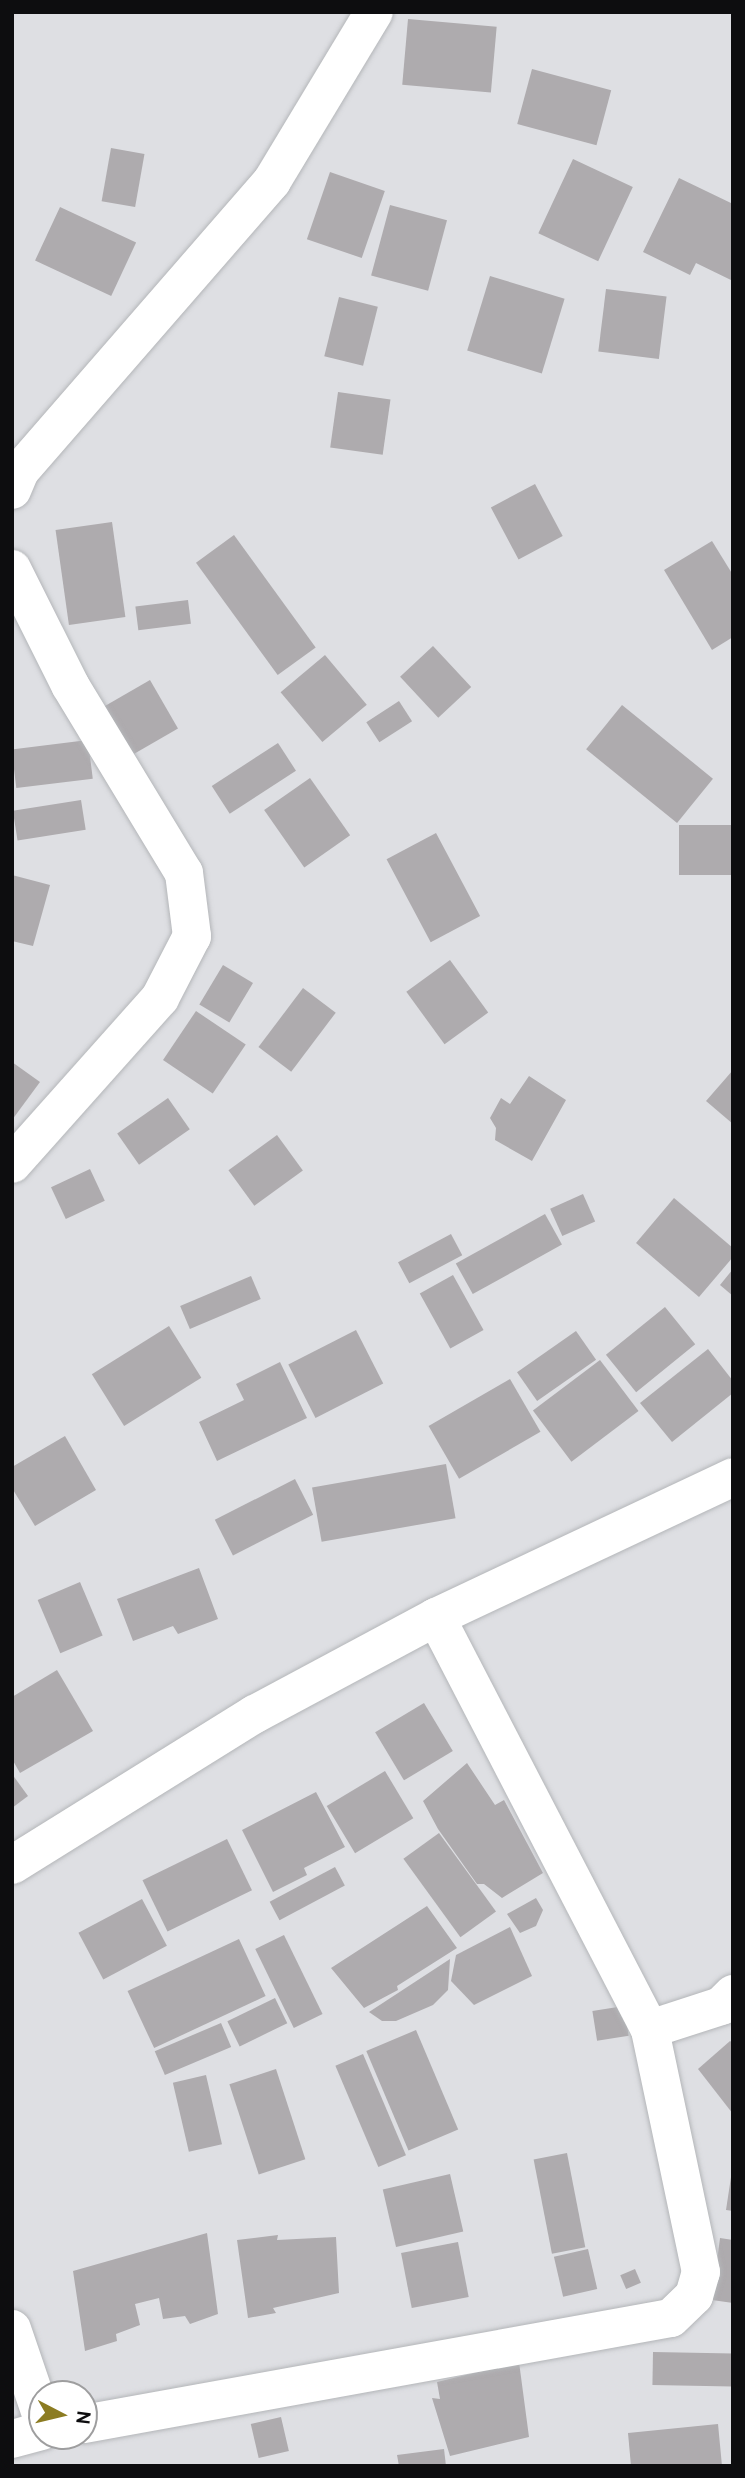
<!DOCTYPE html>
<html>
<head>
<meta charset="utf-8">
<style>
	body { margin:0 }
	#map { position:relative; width:745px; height:2478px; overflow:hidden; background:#dedfe3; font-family:Overpass,sans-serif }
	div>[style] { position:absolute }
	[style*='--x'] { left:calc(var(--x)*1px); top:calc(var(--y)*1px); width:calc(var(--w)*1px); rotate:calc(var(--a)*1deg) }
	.building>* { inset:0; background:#aeabae; transform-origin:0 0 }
	.roads { filter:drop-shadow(0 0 2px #b4b6b9) drop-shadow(0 0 2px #b4b6b9) }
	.minor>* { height:38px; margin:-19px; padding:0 19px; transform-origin:19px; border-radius:19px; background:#fff }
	span { translate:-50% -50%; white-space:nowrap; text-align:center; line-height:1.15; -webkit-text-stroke:7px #fff; paint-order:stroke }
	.frame { position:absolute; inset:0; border:14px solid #0d0d0f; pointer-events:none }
	.north { position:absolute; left:28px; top:2380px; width:70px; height:70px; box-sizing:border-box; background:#fff; border:2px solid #9e9e9f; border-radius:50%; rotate:97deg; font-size:19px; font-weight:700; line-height:28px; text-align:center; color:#0d0d0f }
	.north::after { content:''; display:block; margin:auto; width:24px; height:32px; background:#8c7c22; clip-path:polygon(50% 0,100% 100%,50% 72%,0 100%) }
</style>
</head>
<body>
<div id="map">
	<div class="building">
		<div style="left:408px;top:19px;width:89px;height:66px;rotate:5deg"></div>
		<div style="left:532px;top:69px;width:82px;height:57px;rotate:15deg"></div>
		<div style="left:111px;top:148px;width:34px;height:54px;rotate:10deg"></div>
		<div style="left:573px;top:159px;width:66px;height:82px;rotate:25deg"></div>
		<div style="left:330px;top:172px;width:58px;height:71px;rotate:19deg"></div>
		<div style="clip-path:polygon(679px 178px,733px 204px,733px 281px,696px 263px,690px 275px,643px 252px)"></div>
		<div style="left:390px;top:205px;width:59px;height:73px;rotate:15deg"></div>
		<div style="left:60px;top:207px;width:84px;height:59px;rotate:25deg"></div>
		<div style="left:490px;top:276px;width:78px;height:78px;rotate:17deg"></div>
		<div style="left:606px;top:289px;width:61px;height:63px;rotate:7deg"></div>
		<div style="left:339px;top:297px;width:40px;height:61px;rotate:14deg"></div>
		<div style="left:338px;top:392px;width:53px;height:56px;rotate:8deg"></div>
		<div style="left:535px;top:484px;width:59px;height:50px;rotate:62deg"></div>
		<div style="left:112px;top:522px;width:96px;height:57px;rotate:82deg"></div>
		<div style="left:234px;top:535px;width:139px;height:47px;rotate:54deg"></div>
		<div style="clip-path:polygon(712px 541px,733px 575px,733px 637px,712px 650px,664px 570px)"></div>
		<div style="left:188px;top:600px;width:24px;height:53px;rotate:83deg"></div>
		<div style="left:433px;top:646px;width:56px;height:45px;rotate:47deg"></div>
		<div style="left:325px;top:655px;width:65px;height:58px;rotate:50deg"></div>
		<div style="left:150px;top:680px;width:56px;height:57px;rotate:60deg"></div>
		<div style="left:399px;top:701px;width:24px;height:39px;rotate:57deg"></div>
		<div style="left:622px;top:705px;width:117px;height:57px;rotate:39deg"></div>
		<div style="left:88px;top:740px;width:39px;height:77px;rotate:83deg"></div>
		<div style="left:278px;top:743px;width:33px;height:79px;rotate:57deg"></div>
		<div style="left:310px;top:778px;width:70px;height:56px;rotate:55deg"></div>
		<div style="left:81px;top:800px;width:30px;height:69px;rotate:81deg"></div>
		<div style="left:733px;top:825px;width:50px;height:54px;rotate:90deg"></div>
		<div style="left:436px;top:833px;width:94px;height:56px;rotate:62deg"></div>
		<div style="clip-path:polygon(12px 875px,50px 885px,33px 946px,12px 941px)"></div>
		<div style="left:450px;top:960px;width:65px;height:54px;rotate:54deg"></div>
		<div style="left:223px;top:965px;width:35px;height:46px;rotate:31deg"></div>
		<div style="left:303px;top:988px;width:41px;height:74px;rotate:37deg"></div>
		<div style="left:196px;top:1011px;width:60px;height:59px;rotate:34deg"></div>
		<div style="clip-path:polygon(12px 1062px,40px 1082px,12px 1120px)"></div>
		<div style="clip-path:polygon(733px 1070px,733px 1124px,706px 1101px)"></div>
		<div style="clip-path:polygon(529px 1076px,566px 1100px,532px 1161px,495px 1140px,496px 1128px,490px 1118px,501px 1098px,510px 1104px)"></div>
		<div style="left:168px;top:1098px;width:38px;height:62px;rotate:55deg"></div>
		<div style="left:277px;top:1135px;width:44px;height:60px;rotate:54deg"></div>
		<div style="left:90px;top:1169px;width:35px;height:43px;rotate:65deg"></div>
		<div style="left:583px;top:1194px;width:30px;height:36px;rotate:66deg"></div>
		<div style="clip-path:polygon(674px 1198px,733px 1248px,733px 1257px,699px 1297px,636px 1243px)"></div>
		<div style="left:545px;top:1214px;width:35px;height:102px;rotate:61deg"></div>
		<div style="left:451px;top:1234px;width:24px;height:60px;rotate:62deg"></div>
		<div style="clip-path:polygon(733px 1269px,733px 1296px,720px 1285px)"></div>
		<div style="left:453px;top:1275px;width:63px;height:38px;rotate:61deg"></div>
		<div style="left:251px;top:1276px;width:25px;height:77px;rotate:67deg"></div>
		<div style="left:665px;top:1307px;width:48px;height:76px;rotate:51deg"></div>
		<div style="left:169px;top:1326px;width:61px;height:91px;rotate:58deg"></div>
		<div style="left:356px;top:1330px;width:60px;height:76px;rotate:63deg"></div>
		<div style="left:576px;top:1331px;width:35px;height:72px;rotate:55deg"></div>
		<div style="clip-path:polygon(708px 1349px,733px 1381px,733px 1393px,672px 1442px,640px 1403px)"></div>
		<div style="left:600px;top:1360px;width:64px;height:84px;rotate:53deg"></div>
		<div style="clip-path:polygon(280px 1362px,307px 1418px,217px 1461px,199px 1422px,244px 1400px,236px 1384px)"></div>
		<div style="left:510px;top:1379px;width:61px;height:94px;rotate:60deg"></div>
		<div style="clip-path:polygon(65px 1436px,96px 1490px,35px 1526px,12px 1488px,12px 1467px)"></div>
		<div style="left:446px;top:1464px;width:55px;height:136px;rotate:80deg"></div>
		<div style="left:295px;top:1479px;width:40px;height:90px;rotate:63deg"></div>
		<div style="clip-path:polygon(199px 1568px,218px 1619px,178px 1634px,173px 1626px,133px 1641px,117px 1599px)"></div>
		<div style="left:80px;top:1582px;width:58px;height:46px;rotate:67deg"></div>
		<div style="clip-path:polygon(57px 1670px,93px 1731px,20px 1773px,12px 1759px,12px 1697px)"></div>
		<div style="left:424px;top:1703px;width:56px;height:57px;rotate:59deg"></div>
		<div style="clip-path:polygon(467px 1763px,495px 1805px,504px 1800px,543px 1873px,502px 1898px,484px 1884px,477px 1884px,438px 1829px,423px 1801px)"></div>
		<div style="left:385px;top:1771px;width:55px;height:68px;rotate:59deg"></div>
		<div style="clip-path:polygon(12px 1774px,28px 1796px,12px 1808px)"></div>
		<div style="clip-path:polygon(316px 1792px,345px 1847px,304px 1868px,307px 1875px,273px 1892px,242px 1830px)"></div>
		<div style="left:439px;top:1833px;width:97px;height:44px;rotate:54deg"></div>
		<div style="left:227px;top:1839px;width:57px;height:94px;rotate:64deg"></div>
		<div style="left:335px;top:1867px;width:21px;height:74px;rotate:62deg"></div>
		<div style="clip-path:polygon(536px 1898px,543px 1910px,536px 1926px,520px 1933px,507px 1914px)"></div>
		<div style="left:142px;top:1899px;width:53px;height:72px;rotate:62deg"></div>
		<div style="clip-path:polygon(427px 1906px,457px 1948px,397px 1986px,398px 1990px,364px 2008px,331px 1968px)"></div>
		<div style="clip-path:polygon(510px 1927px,532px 1976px,474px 2005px,451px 1981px,456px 1955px)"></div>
		<div style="left:284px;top:1935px;width:88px;height:32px;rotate:64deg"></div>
		<div style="left:239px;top:1939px;width:63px;height:123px;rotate:65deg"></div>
		<div style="clip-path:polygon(450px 1959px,448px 1990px,433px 2005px,396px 2021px,382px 2021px,369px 2012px)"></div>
		<div style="left:275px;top:1998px;width:28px;height:53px;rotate:64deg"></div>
		<div style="left:624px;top:2006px;width:30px;height:32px;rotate:81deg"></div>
		<div style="left:221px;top:2023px;width:26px;height:72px;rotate:67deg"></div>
		<div style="left:416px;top:2030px;width:108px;height:54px;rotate:67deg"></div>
		<div style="clip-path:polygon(730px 2041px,733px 2043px,733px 2114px,698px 2069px)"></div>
		<div style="left:363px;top:2054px;width:110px;height:30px;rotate:67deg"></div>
		<div style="left:276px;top:2069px;width:95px;height:49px;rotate:72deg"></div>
		<div style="left:206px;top:2075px;width:71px;height:34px;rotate:77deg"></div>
		<div style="left:567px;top:2153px;width:96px;height:34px;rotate:79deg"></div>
		<div style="left:450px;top:2174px;width:59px;height:69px;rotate:77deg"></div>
		<div style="clip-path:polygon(731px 2177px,733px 2177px,733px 2211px,726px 2210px)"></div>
		<div style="clip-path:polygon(207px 2233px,218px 2314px,190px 2324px,185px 2316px,163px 2319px,159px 2298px,135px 2304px,140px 2325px,116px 2334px,117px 2341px,85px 2351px,73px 2271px)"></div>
		<div style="clip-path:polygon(278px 2235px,277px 2240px,336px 2237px,339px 2293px,273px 2308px,276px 2313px,248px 2318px,237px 2240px)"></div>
		<div style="clip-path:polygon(720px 2238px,733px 2240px,733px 2303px,712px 2300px)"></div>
		<div style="left:458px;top:2242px;width:56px;height:58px;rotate:79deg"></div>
		<div style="left:588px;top:2249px;width:41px;height:35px;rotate:77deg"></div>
		<div style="left:635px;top:2269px;width:15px;height:16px;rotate:67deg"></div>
		<div style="left:653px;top:2352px;width:80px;height:33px;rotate:1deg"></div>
		<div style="clip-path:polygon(519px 2362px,529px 2437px,450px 2456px,432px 2398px,440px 2399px,437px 2382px)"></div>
		<div style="left:281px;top:2417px;width:35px;height:31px;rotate:77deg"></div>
		<div style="clip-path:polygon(718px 2424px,722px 2466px,631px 2466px,628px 2433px)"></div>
		<div style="clip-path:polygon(444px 2449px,446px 2466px,399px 2466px,397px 2455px)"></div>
	</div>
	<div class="roads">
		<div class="minor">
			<div style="--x:12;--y:490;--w:21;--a:-67"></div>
			<div style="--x:20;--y:471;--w:384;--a:-49"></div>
			<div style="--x:272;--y:181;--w:197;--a:-58.9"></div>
			<div style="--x:12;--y:569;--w:130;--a:63.4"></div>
			<div style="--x:70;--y:685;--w:220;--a:58.8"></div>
			<div style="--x:184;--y:873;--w:64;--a:82.8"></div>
			<div style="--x:192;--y:936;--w:70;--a:117.3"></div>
			<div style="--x:160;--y:998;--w:222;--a:131.7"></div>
			<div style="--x:436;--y:1617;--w:464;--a:62.6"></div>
			<div style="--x:12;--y:1865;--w:286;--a:-31.9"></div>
			<div style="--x:255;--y:1714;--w:205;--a:-28.2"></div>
			<div style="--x:436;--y:1617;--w:328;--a:-25.2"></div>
			<div style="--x:12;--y:2329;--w:93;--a:71.2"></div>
			<div style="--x:84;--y:2424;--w:596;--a:-10.24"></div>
			<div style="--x:671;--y:2318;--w:32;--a:-44"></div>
			<div style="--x:694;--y:2296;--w:25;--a:-74"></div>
			<div style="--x:701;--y:2272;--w:248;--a:-101.9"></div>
			<div style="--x:650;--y:2029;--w:75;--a:-17.9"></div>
			<div style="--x:721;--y:2006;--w:17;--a:-45"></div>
			<div style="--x:12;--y:2439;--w:31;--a:-15"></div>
		</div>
	</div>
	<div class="frame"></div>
	<div class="north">N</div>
</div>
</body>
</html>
